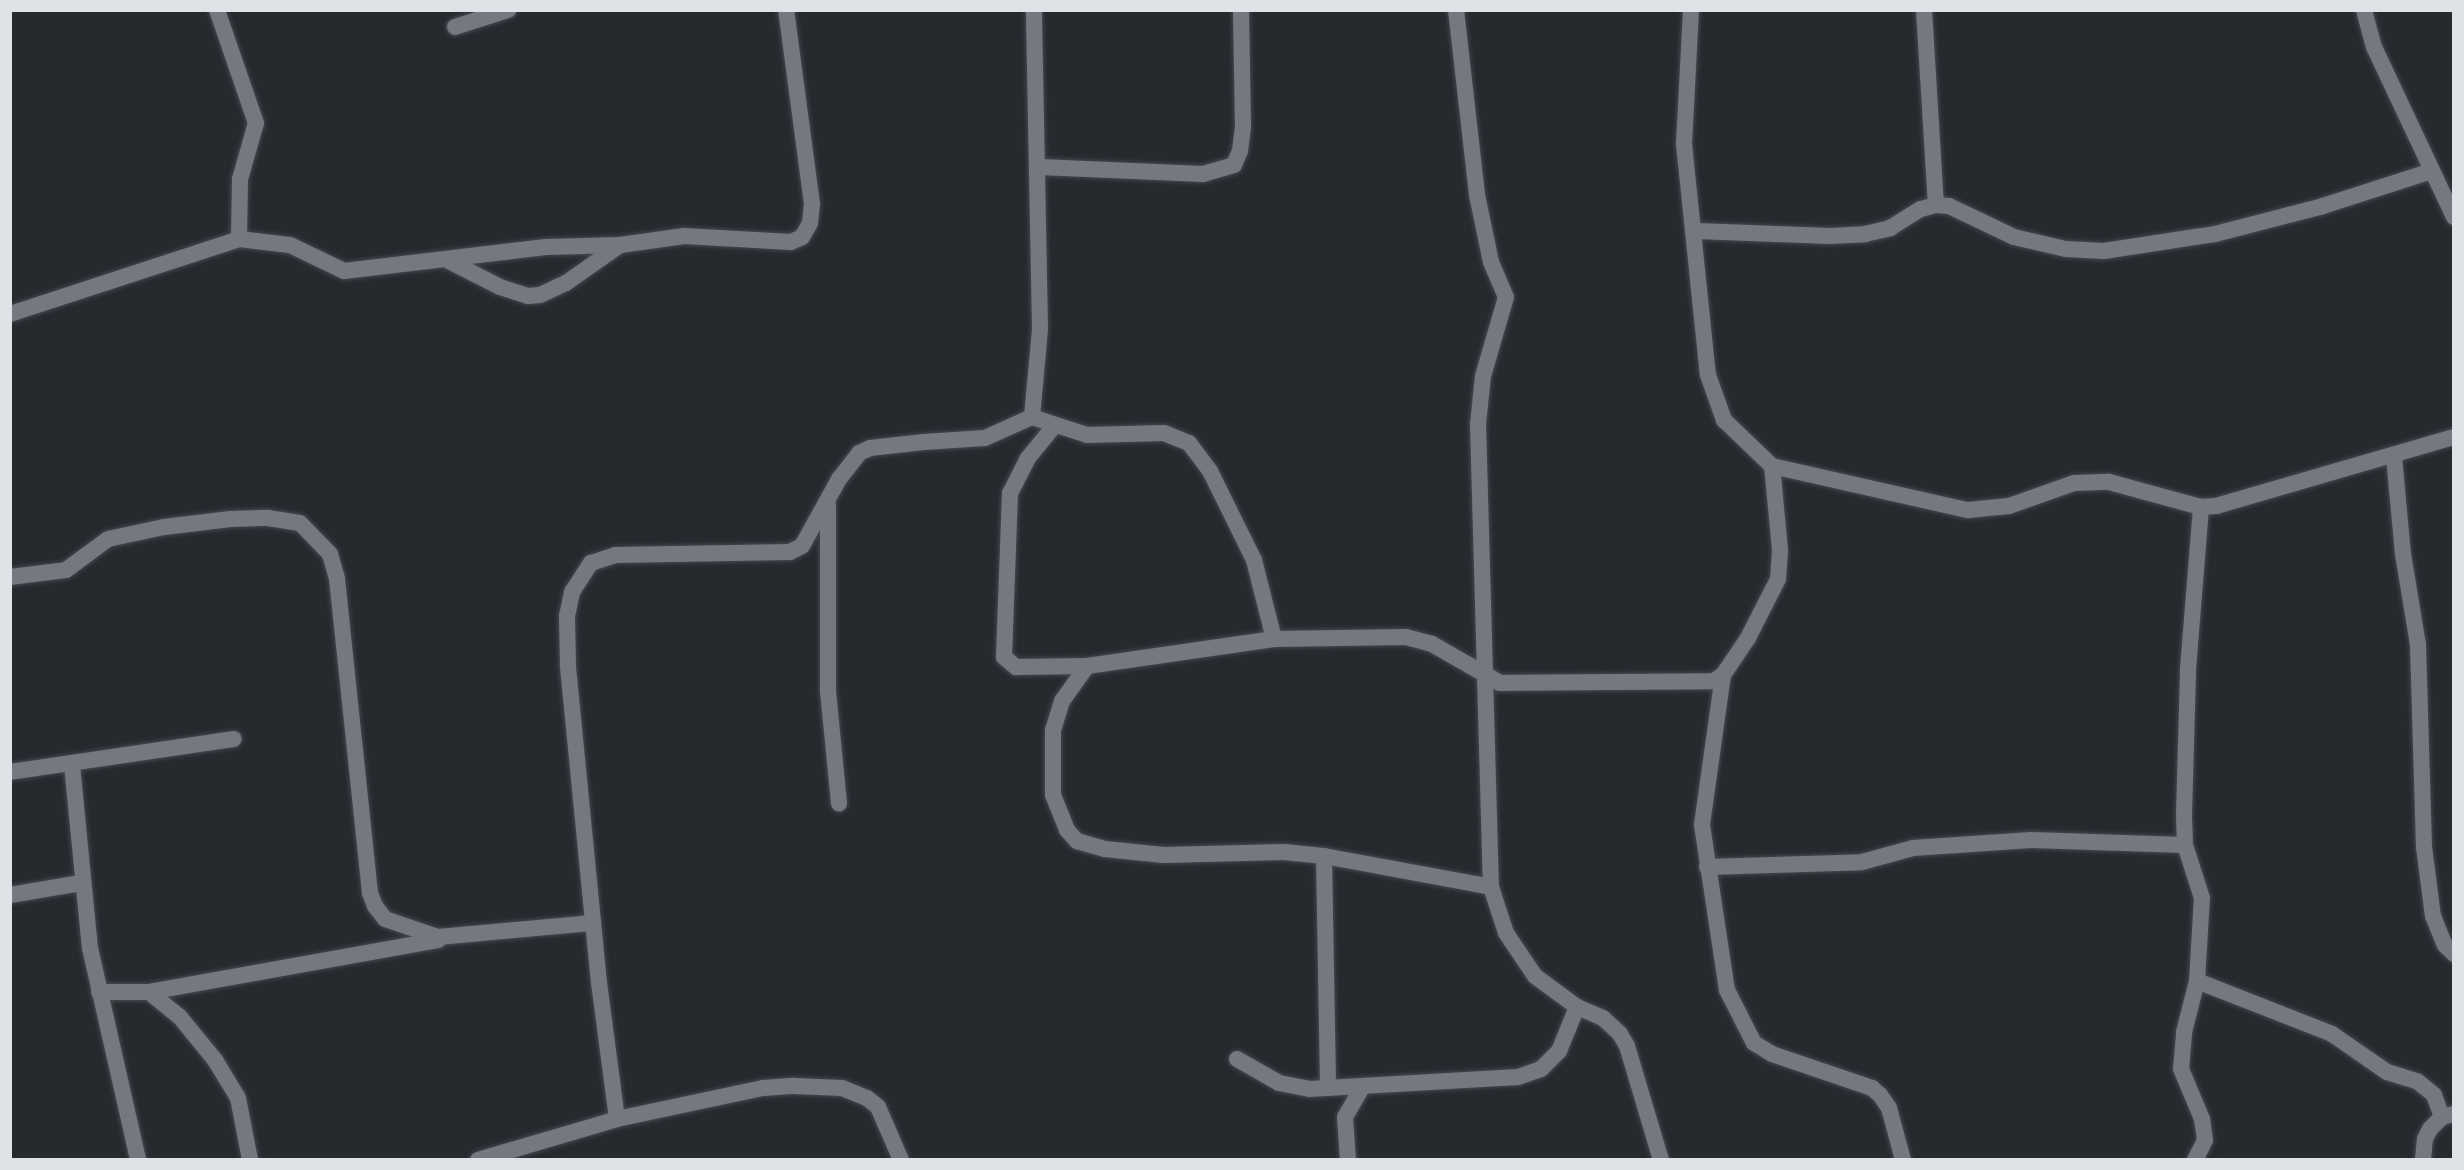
<!DOCTYPE html>
<html>
<head>
<meta charset="utf-8">
<style>
	body { margin:0 }
	#map { position:relative; width:2464px; height:1170px; overflow:hidden; background:#252a2f; font-family:"Roboto Serif",serif }
	div>[style] { position:absolute }
	[style*='--x'] { left:calc(var(--x)*1px); top:calc(var(--y)*1px); width:calc(var(--w)*1px); rotate:calc(var(--a)*1deg) }
	.roads { filter:drop-shadow(0 0 2px #44484d) drop-shadow(0 0 2px #44484d) }
	.minor>* { height:16px; margin:-8px; padding:0 8px; transform-origin:8px; border-radius:8px; background:#73797f }
	span { translate:-50% -50%; white-space:nowrap; text-align:center; line-height:1.15; -webkit-text-stroke:6px #252a2f; paint-order:stroke }
	.frame { position:absolute; inset:0; border:12px solid #dfe2e6; pointer-events:none }
</style>
</head>
<body>
<div id="map">
	<div class="roads">
		<div class="minor">
			<div style="--x:217;--y:10;--w:120;--a:71"></div>
			<div style="--x:256;--y:123;--w:58;--a:105.9"></div>
			<div style="--x:240;--y:179;--w:60;--a:91"></div>
			<div style="--x:1456;--y:10;--w:186;--a:83.5"></div>
			<div style="--x:1477;--y:195;--w:68;--a:78.2"></div>
			<div style="--x:1491;--y:262;--w:38;--a:67"></div>
			<div style="--x:1506;--y:297;--w:82;--a:106.2"></div>
			<div style="--x:1483;--y:376;--w:48;--a:95.9"></div>
			<div style="--x:1478;--y:424;--w:463;--a:88.4"></div>
			<div style="--x:1691;--y:10;--w:134;--a:93"></div>
			<div style="--x:1684;--y:144;--w:232;--a:84.1"></div>
			<div style="--x:1708;--y:375;--w:48;--a:70.4"></div>
			<div style="--x:1724;--y:420;--w:66;--a:43.8"></div>
			<div style="--x:1772;--y:466;--w:201;--a:12.7"></div>
			<div style="--x:1968;--y:510;--w:41;--a:-5.6"></div>
			<div style="--x:2009;--y:506;--w:69;--a:-19.5"></div>
			<div style="--x:2074;--y:483;--w:35;--a:-2"></div>
			<div style="--x:2109;--y:482;--w:95;--a:15.2"></div>
			<div style="--x:2201;--y:507;--w:15;--a:-4"></div>
			<div style="--x:2216;--y:506;--w:248;--a:-16.2"></div>
			<div style="--x:1924;--y:10;--w:195;--a:86.5"></div>
			<div style="--x:2364;--y:10;--w:38;--a:75"></div>
			<div style="--x:2374;--y:47;--w:188;--a:64.8"></div>
			<div style="--x:455;--y:27;--w:56;--a:-17.8"></div>
			<div style="--x:1040;--y:167;--w:163;--a:2.5"></div>
			<div style="--x:1203;--y:174;--w:32;--a:-16"></div>
			<div style="--x:1234;--y:165;--w:15;--a:-67"></div>
			<div style="--x:1240;--y:151;--w:25;--a:-83"></div>
			<div style="--x:1243;--y:126;--w:116;--a:-91"></div>
			<div style="--x:1696;--y:231;--w:134;--a:2.1"></div>
			<div style="--x:1830;--y:236;--w:35;--a:-3"></div>
			<div style="--x:1865;--y:234;--w:26;--a:-13"></div>
			<div style="--x:1890;--y:228;--w:36;--a:-32"></div>
			<div style="--x:1921;--y:209;--w:16;--a:-15"></div>
			<div style="--x:1936;--y:205;--w:13;--a:4"></div>
			<div style="--x:1949;--y:206;--w:72;--a:25.5"></div>
			<div style="--x:2014;--y:237;--w:53;--a:13"></div>
			<div style="--x:2066;--y:249;--w:38;--a:3"></div>
			<div style="--x:2104;--y:251;--w:112;--a:-8.7"></div>
			<div style="--x:2215;--y:234;--w:112;--a:-14.5"></div>
			<div style="--x:2323;--y:206;--w:114;--a:-17.8"></div>
			<div style="--x:449;--y:261;--w:57;--a:27"></div>
			<div style="--x:500;--y:287;--w:29;--a:18"></div>
			<div style="--x:528;--y:296;--w:12;--a:-5"></div>
			<div style="--x:540;--y:295;--w:29;--a:-25"></div>
			<div style="--x:566;--y:283;--w:66;--a:-35.1"></div>
			<div style="--x:10;--y:314;--w:241;--a:-18.1"></div>
			<div style="--x:239;--y:239;--w:51;--a:6.7"></div>
			<div style="--x:290;--y:245;--w:60;--a:25.7"></div>
			<div style="--x:344;--y:271;--w:203;--a:-6.8"></div>
			<div style="--x:546;--y:247;--w:74;--a:-1.5"></div>
			<div style="--x:620;--y:245;--w:65;--a:-8"></div>
			<div style="--x:684;--y:236;--w:107;--a:3.2"></div>
			<div style="--x:791;--y:242;--w:12;--a:-24"></div>
			<div style="--x:802;--y:237;--w:16;--a:-60"></div>
			<div style="--x:810;--y:223;--w:19;--a:-84"></div>
			<div style="--x:812;--y:204;--w:196;--a:-97.6"></div>
			<div style="--x:1032;--y:417;--w:88;--a:-84.8"></div>
			<div style="--x:1040;--y:329;--w:319;--a:-91.1"></div>
			<div style="--x:1055;--y:425;--w:43;--a:129.3"></div>
			<div style="--x:1028;--y:458;--w:39;--a:117"></div>
			<div style="--x:1010;--y:493;--w:164;--a:92.1"></div>
			<div style="--x:1004;--y:657;--w:16;--a:40"></div>
			<div style="--x:1016;--y:667;--w:71;--a:-0.8"></div>
			<div style="--x:1087;--y:666;--w:189;--a:-8.2"></div>
			<div style="--x:1274;--y:639;--w:132;--a:-0.9"></div>
			<div style="--x:1406;--y:637;--w:27;--a:15"></div>
			<div style="--x:1432;--y:644;--w:78;--a:29.8"></div>
			<div style="--x:1500;--y:683;--w:214;--a:-0.5"></div>
			<div style="--x:1714;--y:681;--w:11;--a:-34"></div>
			<div style="--x:1723;--y:675;--w:45;--a:-56"></div>
			<div style="--x:1748;--y:638;--w:66;--a:-63"></div>
			<div style="--x:1778;--y:579;--w:29;--a:-86"></div>
			<div style="--x:1780;--y:550;--w:84;--a:-95.4"></div>
			<div style="--x:2394;--y:457;--w:97;--a:84.7"></div>
			<div style="--x:2403;--y:554;--w:92;--a:80.6"></div>
			<div style="--x:2418;--y:645;--w:202;--a:88.3"></div>
			<div style="--x:2424;--y:847;--w:70;--a:82.6"></div>
			<div style="--x:2433;--y:916;--w:31;--a:68"></div>
			<div style="--x:2445;--y:945;--w:13;--a:45"></div>
			<div style="--x:828;--y:506;--w:185;--a:90"></div>
			<div style="--x:828;--y:691;--w:113;--a:84.4"></div>
			<div style="--x:10;--y:577;--w:56;--a:-7.1"></div>
			<div style="--x:66;--y:570;--w:52;--a:-36.4"></div>
			<div style="--x:108;--y:539;--w:57;--a:-12.1"></div>
			<div style="--x:164;--y:527;--w:67;--a:-6.8"></div>
			<div style="--x:231;--y:519;--w:37;--a:-2"></div>
			<div style="--x:268;--y:518;--w:32;--a:9"></div>
			<div style="--x:300;--y:523;--w:43;--a:45.9"></div>
			<div style="--x:330;--y:554;--w:26;--a:74"></div>
			<div style="--x:337;--y:579;--w:316;--a:84"></div>
			<div style="--x:370;--y:893;--w:14;--a:69"></div>
			<div style="--x:375;--y:906;--w:16;--a:52"></div>
			<div style="--x:385;--y:919;--w:56;--a:18.8"></div>
			<div style="--x:438;--y:937;--w:156;--a:-5.2"></div>
			<div style="--x:1087;--y:666;--w:43;--a:125.5"></div>
			<div style="--x:1062;--y:701;--w:30;--a:107"></div>
			<div style="--x:1053;--y:730;--w:65;--a:90"></div>
			<div style="--x:1053;--y:795;--w:38;--a:68"></div>
			<div style="--x:1067;--y:830;--w:15;--a:48"></div>
			<div style="--x:1077;--y:841;--w:29;--a:16"></div>
			<div style="--x:1105;--y:849;--w:59;--a:5.8"></div>
			<div style="--x:1164;--y:855;--w:120;--a:-1.4"></div>
			<div style="--x:1284;--y:852;--w:40;--a:5.7"></div>
			<div style="--x:1324;--y:856;--w:170;--a:10.5"></div>
			<div style="--x:1491;--y:887;--w:48;--a:71.9"></div>
			<div style="--x:1506;--y:933;--w:52;--a:56"></div>
			<div style="--x:1535;--y:976;--w:52;--a:36.4"></div>
			<div style="--x:1577;--y:1007;--w:28;--a:23"></div>
			<div style="--x:1603;--y:1018;--w:23;--a:43"></div>
			<div style="--x:1620;--y:1034;--w:14;--a:60"></div>
			<div style="--x:1627;--y:1046;--w:119;--a:73.4"></div>
			<div style="--x:1723;--y:675;--w:151;--a:98"></div>
			<div style="--x:1702;--y:825;--w:167;--a:81.4"></div>
			<div style="--x:1727;--y:990;--w:59;--a:63"></div>
			<div style="--x:1754;--y:1043;--w:21;--a:31"></div>
			<div style="--x:1772;--y:1054;--w:106;--a:18.8"></div>
			<div style="--x:1872;--y:1088;--w:11;--a:41"></div>
			<div style="--x:1880;--y:1095;--w:16;--a:55"></div>
			<div style="--x:1889;--y:1108;--w:54;--a:74.9"></div>
			<div style="--x:72;--y:765;--w:184;--a:84.4"></div>
			<div style="--x:90;--y:948;--w:217;--a:77.2"></div>
			<div style="--x:10;--y:772;--w:226;--a:-8.4"></div>
			<div style="--x:1324;--y:856;--w:232;--a:89"></div>
			<div style="--x:1707;--y:867;--w:155;--a:-1.8"></div>
			<div style="--x:1862;--y:862;--w:53;--a:-15.4"></div>
			<div style="--x:1913;--y:848;--w:118;--a:-3.9"></div>
			<div style="--x:2031;--y:840;--w:154;--a:1.9"></div>
			<div style="--x:10;--y:895;--w:72;--a:-9.6"></div>
			<div style="--x:2197;--y:981;--w:145;--a:21.4"></div>
			<div style="--x:2332;--y:1034;--w:67;--a:34.6"></div>
			<div style="--x:2387;--y:1072;--w:31;--a:17"></div>
			<div style="--x:2417;--y:1081;--w:22;--a:39"></div>
			<div style="--x:2434;--y:1095;--w:23;--a:70"></div>
			<div style="--x:99;--y:992;--w:50;--a:0"></div>
			<div style="--x:149;--y:992;--w:38;--a:39"></div>
			<div style="--x:179;--y:1016;--w:57;--a:50.7"></div>
			<div style="--x:215;--y:1060;--w:44;--a:58.8"></div>
			<div style="--x:238;--y:1098;--w:63;--a:79"></div>
			<div style="--x:149;--y:992;--w:294;--a:-10.2"></div>
			<div style="--x:1237;--y:1059;--w:48;--a:29.7"></div>
			<div style="--x:1279;--y:1083;--w:31;--a:11"></div>
			<div style="--x:1309;--y:1089;--w:209;--a:-3.3"></div>
			<div style="--x:1518;--y:1077;--w:24;--a:-19"></div>
			<div style="--x:1541;--y:1069;--w:25;--a:-45"></div>
			<div style="--x:1559;--y:1051;--w:48;--a:-67.8"></div>
			<div style="--x:617;--y:1119;--w:137;--a:-97.5"></div>
			<div style="--x:599;--y:983;--w:320;--a:-95.6"></div>
			<div style="--x:568;--y:665;--w:49;--a:-91.2"></div>
			<div style="--x:567;--y:616;--w:25;--a:-78"></div>
			<div style="--x:572;--y:592;--w:35;--a:-57"></div>
			<div style="--x:591;--y:563;--w:25;--a:-18"></div>
			<div style="--x:615;--y:555;--w:175;--a:-1"></div>
			<div style="--x:790;--y:552;--w:13;--a:-27"></div>
			<div style="--x:802;--y:546;--w:77;--a:-61.1"></div>
			<div style="--x:839;--y:479;--w:33;--a:-52"></div>
			<div style="--x:859;--y:453;--w:12;--a:-24"></div>
			<div style="--x:870;--y:448;--w:54;--a:-6.3"></div>
			<div style="--x:924;--y:442;--w:61;--a:-3.8"></div>
			<div style="--x:985;--y:438;--w:51;--a:-24.1"></div>
			<div style="--x:1032;--y:417;--w:58;--a:18.1"></div>
			<div style="--x:1087;--y:435;--w:77;--a:-1.5"></div>
			<div style="--x:1164;--y:433;--w:27;--a:22"></div>
			<div style="--x:1189;--y:443;--w:35;--a:53"></div>
			<div style="--x:1210;--y:471;--w:99;--a:63.7"></div>
			<div style="--x:1254;--y:560;--w:81;--a:75.8"></div>
			<div style="--x:478;--y:1160;--w:145;--a:-16.4"></div>
			<div style="--x:617;--y:1119;--w:149;--a:-12"></div>
			<div style="--x:763;--y:1088;--w:31;--a:-4"></div>
			<div style="--x:794;--y:1086;--w:48;--a:2.4"></div>
			<div style="--x:842;--y:1088;--w:27;--a:22"></div>
			<div style="--x:867;--y:1098;--w:14;--a:39"></div>
			<div style="--x:878;--y:1107;--w:58;--a:66.5"></div>
			<div style="--x:1348;--y:1160;--w:43;--a:-94"></div>
			<div style="--x:1345;--y:1117;--w:34;--a:-60"></div>
			<div style="--x:2195;--y:1160;--w:22;--a:-63"></div>
			<div style="--x:2205;--y:1140;--w:21;--a:-98"></div>
			<div style="--x:2202;--y:1119;--w:54;--a:-112.8"></div>
			<div style="--x:2181;--y:1069;--w:37;--a:-85"></div>
			<div style="--x:2184;--y:1032;--w:53;--a:-75.7"></div>
			<div style="--x:2197;--y:981;--w:83;--a:-86.6"></div>
			<div style="--x:2202;--y:898;--w:56;--a:-107.8"></div>
			<div style="--x:2185;--y:845;--w:30;--a:-92"></div>
			<div style="--x:2184;--y:815;--w:146;--a:-88.4"></div>
			<div style="--x:2188;--y:669;--w:163;--a:-85.4"></div>
			<div style="--x:2423;--y:1160;--w:21;--a:-85"></div>
			<div style="--x:2425;--y:1139;--w:11;--a:-63"></div>
			<div style="--x:2430;--y:1129;--w:17;--a:-45"></div>
			<div style="--x:2442;--y:1117;--w:12;--a:-14"></div>
		</div>
	</div>
	<div class="frame"></div>
</div>
</body>
</html>
